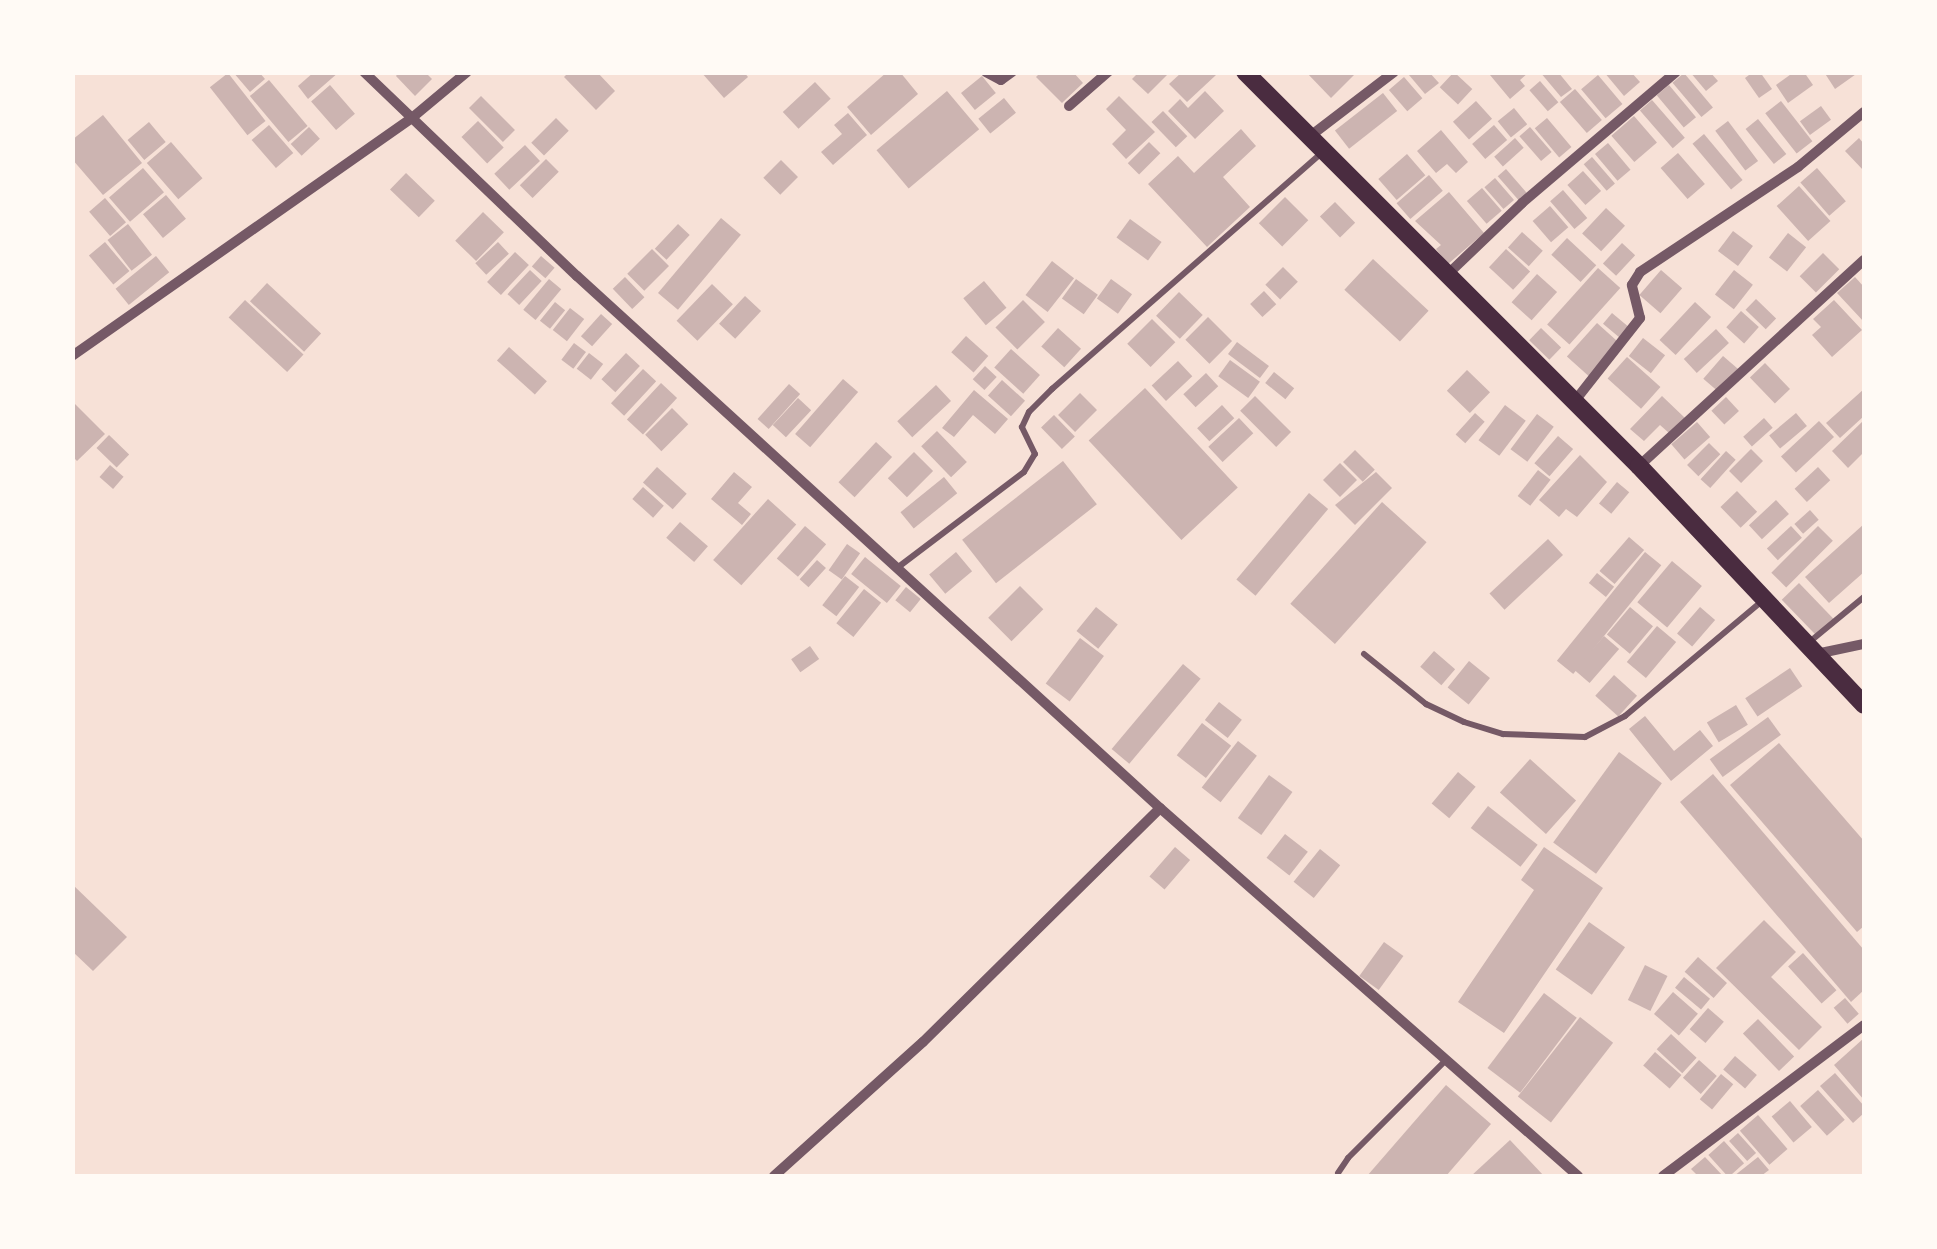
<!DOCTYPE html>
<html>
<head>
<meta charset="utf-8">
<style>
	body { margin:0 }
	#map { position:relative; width:1937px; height:1249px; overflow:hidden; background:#f7e1d7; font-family:Barlow,sans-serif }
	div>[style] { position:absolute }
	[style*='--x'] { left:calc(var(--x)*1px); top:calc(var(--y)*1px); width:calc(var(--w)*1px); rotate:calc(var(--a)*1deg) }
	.building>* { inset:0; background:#ccb4b1; transform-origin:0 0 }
	.service>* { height:6px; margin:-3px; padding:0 3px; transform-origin:3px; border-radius:3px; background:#755966 }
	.minor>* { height:10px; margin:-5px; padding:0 5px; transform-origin:5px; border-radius:5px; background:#755966 }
	.secondary>* { height:18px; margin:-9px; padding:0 9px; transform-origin:9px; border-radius:9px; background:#4a2c40 }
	span { translate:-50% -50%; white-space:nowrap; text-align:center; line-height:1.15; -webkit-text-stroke:10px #fffaf5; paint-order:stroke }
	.frame { position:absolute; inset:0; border:75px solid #fffaf5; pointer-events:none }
</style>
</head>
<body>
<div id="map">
	<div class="building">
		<div style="clip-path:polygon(233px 72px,259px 72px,265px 79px,250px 92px)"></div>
		<div style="clip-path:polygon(314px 72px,339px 72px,308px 99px,298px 86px)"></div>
		<div style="clip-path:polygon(399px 72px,425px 72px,432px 79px,415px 96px,396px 76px)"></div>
		<div style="clip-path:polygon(569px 72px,597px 72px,615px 91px,596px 110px,564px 77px)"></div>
		<div style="clip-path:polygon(701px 72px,744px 72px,748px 77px,724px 98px)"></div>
		<div style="clip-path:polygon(887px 72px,900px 72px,918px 94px,871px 135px,847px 107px)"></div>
		<div style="clip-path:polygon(1041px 72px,1073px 72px,1083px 83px,1062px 103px,1036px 77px)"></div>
		<div style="clip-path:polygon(1139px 72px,1170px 72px,1148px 94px,1132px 79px)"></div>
		<div style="clip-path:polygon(1182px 72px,1213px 72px,1216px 75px,1187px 102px,1169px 84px)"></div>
		<div style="clip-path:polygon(1306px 72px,1357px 72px,1331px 98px)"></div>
		<div style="clip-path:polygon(1412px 72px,1429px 72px,1439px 83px,1425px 94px,1409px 75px)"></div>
		<div style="left:1454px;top:72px;width:25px;height:21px;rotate:43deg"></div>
		<div style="clip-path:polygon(1494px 72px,1529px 72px,1520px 80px,1525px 86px,1510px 99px,1490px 75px)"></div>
		<div style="clip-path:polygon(1540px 72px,1558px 72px,1572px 89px,1561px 97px)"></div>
		<div style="clip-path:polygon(1604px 72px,1631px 72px,1640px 82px,1624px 96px)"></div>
		<div style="clip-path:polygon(1690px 72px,1710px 72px,1718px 81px,1706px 91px)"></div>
		<div style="clip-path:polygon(1753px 72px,1760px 72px,1772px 89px,1759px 98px,1745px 78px)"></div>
		<div style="clip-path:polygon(1794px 72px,1804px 72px,1813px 85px,1788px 103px,1776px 85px)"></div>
		<div style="clip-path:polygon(1824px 72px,1859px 72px,1835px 89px)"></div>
		<div style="left:228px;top:73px;width:61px;height:23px;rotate:52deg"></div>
		<div style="left:1684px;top:73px;width:45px;height:15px;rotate:50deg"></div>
		<div style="left:1598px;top:75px;width:38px;height:22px;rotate:50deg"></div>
		<div style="left:982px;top:76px;width:22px;height:27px;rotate:51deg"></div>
		<div style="left:1404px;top:77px;width:28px;height:20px;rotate:49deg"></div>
		<div style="left:269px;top:80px;width:60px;height:25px;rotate:50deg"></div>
		<div style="left:1540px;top:81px;width:28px;height:14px;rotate:49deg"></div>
		<div style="left:815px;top:82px;width:23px;height:44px;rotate:47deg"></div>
		<div style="left:330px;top:85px;width:38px;height:25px;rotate:49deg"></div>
		<div style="left:1669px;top:85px;width:42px;height:16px;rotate:50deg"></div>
		<div style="left:1575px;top:89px;width:41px;height:20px;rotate:49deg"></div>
		<div style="left:947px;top:91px;width:50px;height:92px;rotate:50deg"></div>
		<div style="clip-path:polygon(1205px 91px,1224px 111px,1195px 139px,1168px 111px,1180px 99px,1188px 108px)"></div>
		<div style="left:1383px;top:93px;width:23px;height:61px;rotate:52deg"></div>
		<div style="left:481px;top:96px;width:48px;height:17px;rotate:45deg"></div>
		<div style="clip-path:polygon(1119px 96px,1155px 132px,1126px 159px,1112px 144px,1126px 130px,1106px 109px)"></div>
		<div style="left:1004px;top:98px;width:19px;height:33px;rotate:51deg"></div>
		<div style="left:1652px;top:100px;width:50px;height:16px;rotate:49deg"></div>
		<div style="left:1476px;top:101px;width:24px;height:31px;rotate:48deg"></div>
		<div style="left:1781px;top:101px;width:51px;height:20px;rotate:52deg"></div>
		<div style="left:1821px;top:106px;width:17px;height:26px;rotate:54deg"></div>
		<div style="left:1514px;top:108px;width:21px;height:21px;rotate:51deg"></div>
		<div style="left:1163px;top:111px;width:35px;height:16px;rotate:46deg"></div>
		<div style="clip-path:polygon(848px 113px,867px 135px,833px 165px,821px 152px,842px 134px,834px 125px)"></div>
		<div style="clip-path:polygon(103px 115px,142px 163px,103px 195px,72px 159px,72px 140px)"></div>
		<div style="left:1634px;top:116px;width:35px;height:30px;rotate:49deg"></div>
		<div style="left:556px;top:118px;width:18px;height:35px;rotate:45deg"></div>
		<div style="left:1547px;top:118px;width:38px;height:16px;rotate:50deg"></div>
		<div style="left:1758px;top:119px;width:45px;height:16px;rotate:51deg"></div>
		<div style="left:478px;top:121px;width:37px;height:23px;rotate:46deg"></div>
		<div style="left:1728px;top:121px;width:50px;height:16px;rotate:53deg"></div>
		<div style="left:149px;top:122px;width:26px;height:28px;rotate:50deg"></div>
		<div style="left:269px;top:125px;width:37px;height:23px;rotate:49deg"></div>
		<div style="left:1494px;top:125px;width:20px;height:29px;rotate:49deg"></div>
		<div style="left:309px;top:127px;width:16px;height:25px;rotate:47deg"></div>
		<div style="left:1530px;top:127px;width:33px;height:14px;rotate:49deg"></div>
		<div style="clip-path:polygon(1241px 129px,1256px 146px,1223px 177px,1250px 207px,1207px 247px,1148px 184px,1178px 156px,1194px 173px)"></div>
		<div style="clip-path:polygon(1441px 130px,1468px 162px,1456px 173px,1447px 164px,1436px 173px,1417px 151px)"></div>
		<div style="left:1704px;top:134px;width:60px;height:15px;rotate:50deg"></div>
		<div style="left:1515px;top:138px;width:13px;height:28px;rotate:48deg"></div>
		<div style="clip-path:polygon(1859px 138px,1864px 144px,1864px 171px,1845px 151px)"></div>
		<div style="left:171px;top:142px;width:48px;height:32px;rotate:49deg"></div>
		<div style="left:1149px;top:142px;width:16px;height:30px;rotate:45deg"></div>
		<div style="left:1608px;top:143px;width:35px;height:17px;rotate:50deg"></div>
		<div style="left:525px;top:145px;width:22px;height:42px;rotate:47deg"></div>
		<div style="left:1678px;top:153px;width:41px;height:23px;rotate:49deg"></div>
		<div style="left:1407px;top:154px;width:28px;height:38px;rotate:49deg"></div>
		<div style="left:1592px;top:157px;width:35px;height:11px;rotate:49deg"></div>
		<div style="left:546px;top:159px;width:18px;height:37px;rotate:45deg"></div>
		<div style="left:781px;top:160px;width:24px;height:25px;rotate:45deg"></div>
		<div style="left:143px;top:168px;width:32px;height:45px;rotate:49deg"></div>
		<div style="left:1817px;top:168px;width:44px;height:22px;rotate:49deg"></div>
		<div style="left:1506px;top:169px;width:32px;height:11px;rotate:49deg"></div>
		<div style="left:1583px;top:171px;width:27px;height:21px;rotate:48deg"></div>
		<div style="left:406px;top:173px;width:40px;height:23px;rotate:44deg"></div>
		<div style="left:1429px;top:175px;width:21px;height:43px;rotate:49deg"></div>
		<div style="left:1495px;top:178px;width:29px;height:14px;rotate:49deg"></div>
		<div style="left:1799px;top:186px;width:47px;height:30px;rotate:48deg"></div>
		<div style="left:1482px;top:188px;width:30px;height:20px;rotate:49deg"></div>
		<div style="left:1563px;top:190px;width:37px;height:17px;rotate:49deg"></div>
		<div style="clip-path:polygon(1449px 192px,1484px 233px,1448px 264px,1436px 249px,1441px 245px,1415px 221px)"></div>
		<div style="left:166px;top:195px;width:31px;height:30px;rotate:50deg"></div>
		<div style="left:1285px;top:197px;width:33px;height:37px;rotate:45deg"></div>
		<div style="left:105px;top:198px;width:32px;height:21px;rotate:49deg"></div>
		<div style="left:1335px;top:202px;width:29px;height:21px;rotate:46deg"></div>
		<div style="left:1550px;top:206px;width:28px;height:23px;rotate:49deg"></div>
		<div style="left:1606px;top:208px;width:26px;height:35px;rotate:43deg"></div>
		<div style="left:483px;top:212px;width:29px;height:40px;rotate:44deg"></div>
		<div style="left:721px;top:218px;width:26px;height:98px;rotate:40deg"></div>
		<div style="left:1130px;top:219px;width:39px;height:23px;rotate:36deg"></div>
		<div style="left:128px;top:224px;width:39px;height:26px;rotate:52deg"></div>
		<div style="left:678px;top:224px;width:16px;height:34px;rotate:43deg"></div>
		<div style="left:1733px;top:231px;width:25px;height:25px;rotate:37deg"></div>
		<div style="left:1522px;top:232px;width:28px;height:21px;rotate:42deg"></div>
		<div style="left:1788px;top:233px;width:23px;height:31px;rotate:38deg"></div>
		<div style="left:1567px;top:238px;width:40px;height:23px;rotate:43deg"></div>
		<div style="left:105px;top:242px;width:38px;height:21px;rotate:50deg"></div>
		<div style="left:498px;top:242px;width:16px;height:31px;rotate:47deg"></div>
		<div style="left:1622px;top:243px;width:18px;height:28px;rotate:43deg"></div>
		<div style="left:652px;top:249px;width:24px;height:35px;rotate:45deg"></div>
		<div style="left:1506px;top:249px;width:33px;height:25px;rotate:43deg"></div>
		<div style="left:515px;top:252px;width:19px;height:41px;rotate:43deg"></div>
		<div style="left:1823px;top:253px;width:23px;height:33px;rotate:45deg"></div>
		<div style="left:156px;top:256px;width:21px;height:52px;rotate:51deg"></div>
		<div style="left:541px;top:256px;width:18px;height:14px;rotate:41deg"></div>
		<div style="left:1373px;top:259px;width:76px;height:42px;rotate:43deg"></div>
		<div style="left:1052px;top:261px;width:28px;height:43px;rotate:38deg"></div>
		<div style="left:1283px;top:267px;width:21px;height:25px;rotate:45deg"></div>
		<div style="left:1598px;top:268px;width:30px;height:76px;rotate:42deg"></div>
		<div style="left:530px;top:270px;width:16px;height:33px;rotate:43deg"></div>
		<div style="left:1661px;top:270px;width:28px;height:33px;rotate:41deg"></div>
		<div style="left:1734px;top:270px;width:24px;height:31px;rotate:38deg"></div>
		<div style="left:1537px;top:274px;width:27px;height:38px;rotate:42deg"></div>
		<div style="left:625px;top:277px;width:28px;height:17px;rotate:46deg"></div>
		<div style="clip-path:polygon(1855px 277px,1864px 287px,1864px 322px,1837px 293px)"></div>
		<div style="left:549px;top:279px;width:16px;height:40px;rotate:40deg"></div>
		<div style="left:1076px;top:279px;width:27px;height:24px;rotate:36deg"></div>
		<div style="left:1111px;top:279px;width:26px;height:24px;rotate:36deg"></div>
		<div style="left:984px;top:281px;width:35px;height:27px;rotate:50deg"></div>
		<div style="left:267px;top:283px;width:74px;height:25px;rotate:43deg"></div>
		<div style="left:712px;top:284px;width:29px;height:51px;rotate:44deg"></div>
		<div style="left:1264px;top:291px;width:18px;height:19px;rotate:47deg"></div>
		<div style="left:1179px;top:292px;width:33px;height:33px;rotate:44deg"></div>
		<div style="left:745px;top:296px;width:22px;height:38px;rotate:43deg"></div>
		<div style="left:1756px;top:299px;width:28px;height:15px;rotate:44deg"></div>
		<div style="left:245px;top:300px;width:80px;height:24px;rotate:43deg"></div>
		<div style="left:1023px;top:300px;width:31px;height:39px;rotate:45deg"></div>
		<div style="clip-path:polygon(1834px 300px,1862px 330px,1832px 357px,1812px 335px,1821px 327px,1813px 319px)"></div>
		<div style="left:555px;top:302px;width:13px;height:24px;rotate:39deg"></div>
		<div style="left:1695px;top:302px;width:22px;height:52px;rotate:43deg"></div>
		<div style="left:570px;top:308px;width:18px;height:28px;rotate:38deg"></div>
		<div style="left:1741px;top:311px;width:24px;height:22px;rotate:42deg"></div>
		<div style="left:1612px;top:313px;width:25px;height:14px;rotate:40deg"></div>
		<div style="left:601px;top:314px;width:15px;height:30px;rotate:42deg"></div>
		<div style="left:1208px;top:317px;width:34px;height:32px;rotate:45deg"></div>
		<div style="left:1152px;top:319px;width:33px;height:35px;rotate:45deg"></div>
		<div style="left:1597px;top:323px;width:30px;height:45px;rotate:42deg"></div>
		<div style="left:1058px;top:328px;width:31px;height:25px;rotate:42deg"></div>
		<div style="left:1541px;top:328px;width:28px;height:17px;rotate:44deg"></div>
		<div style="left:1716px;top:329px;width:19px;height:44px;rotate:47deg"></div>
		<div style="left:966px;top:336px;width:30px;height:22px;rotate:42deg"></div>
		<div style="left:1643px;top:338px;width:28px;height:23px;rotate:38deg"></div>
		<div style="left:1237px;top:342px;width:40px;height:15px;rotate:37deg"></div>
		<div style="left:574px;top:343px;width:15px;height:21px;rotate:37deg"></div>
		<div style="left:509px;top:347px;width:51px;height:18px;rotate:42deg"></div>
		<div style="left:1011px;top:349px;width:39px;height:25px;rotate:42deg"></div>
		<div style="left:589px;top:353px;width:18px;height:20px;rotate:38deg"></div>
		<div style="left:626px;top:353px;width:19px;height:36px;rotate:43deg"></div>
		<div style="left:1723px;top:356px;width:20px;height:30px;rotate:41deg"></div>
		<div style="left:1627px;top:357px;width:45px;height:29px;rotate:42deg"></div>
		<div style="left:1230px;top:360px;width:37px;height:20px;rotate:36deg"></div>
		<div style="left:1178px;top:361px;width:21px;height:36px;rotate:47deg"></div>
		<div style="left:1765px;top:363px;width:36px;height:21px;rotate:46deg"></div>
		<div style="left:985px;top:366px;width:16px;height:18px;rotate:43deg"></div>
		<div style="left:643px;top:369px;width:18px;height:47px;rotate:43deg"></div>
		<div style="left:1467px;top:370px;width:32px;height:29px;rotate:44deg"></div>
		<div style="left:1274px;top:372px;width:26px;height:14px;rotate:39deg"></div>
		<div style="left:1206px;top:373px;width:18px;height:31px;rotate:47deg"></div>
		<div style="left:843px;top:379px;width:20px;height:73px;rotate:41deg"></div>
		<div style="left:1002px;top:380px;width:31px;height:21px;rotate:42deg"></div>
		<div style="left:661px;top:383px;width:22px;height:50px;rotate:43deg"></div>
		<div style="left:789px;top:384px;width:15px;height:47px;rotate:42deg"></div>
		<div style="left:936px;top:385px;width:22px;height:53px;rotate:47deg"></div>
		<div style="left:1145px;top:388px;width:136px;height:77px;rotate:47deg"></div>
		<div style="clip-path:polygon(1864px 389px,1864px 416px,1840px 438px,1826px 423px)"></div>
		<div style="clip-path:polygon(974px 390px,1008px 419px,995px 434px,973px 415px,954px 437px,942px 428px)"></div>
		<div style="left:1080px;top:393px;width:24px;height:31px;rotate:45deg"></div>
		<div style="left:1255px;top:396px;width:51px;height:21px;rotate:45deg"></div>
		<div style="clip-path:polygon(1662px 396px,1685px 418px,1669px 433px,1660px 425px,1644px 441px,1630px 429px)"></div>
		<div style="left:1726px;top:397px;width:19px;height:20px;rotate:47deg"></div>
		<div style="left:798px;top:398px;width:18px;height:37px;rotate:43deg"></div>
		<div style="clip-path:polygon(72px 401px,105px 434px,77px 461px,72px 456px)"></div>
		<div style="left:1222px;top:405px;width:18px;height:34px;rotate:47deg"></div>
		<div style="left:1505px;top:405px;width:26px;height:44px;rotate:37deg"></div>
		<div style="left:672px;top:408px;width:23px;height:38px;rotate:45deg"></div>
		<div style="left:1475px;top:413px;width:13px;height:29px;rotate:42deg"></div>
		<div style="left:1796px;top:413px;width:17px;height:35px;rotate:50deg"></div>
		<div style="left:1537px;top:414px;width:21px;height:44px;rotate:37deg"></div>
		<div style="left:1054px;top:415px;width:30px;height:18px;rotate:46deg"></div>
		<div style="left:1239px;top:418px;width:21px;height:42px;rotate:47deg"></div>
		<div style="left:1764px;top:418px;width:13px;height:28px;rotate:48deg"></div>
		<div style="clip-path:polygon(1864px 420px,1864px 452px,1848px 468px,1832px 451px)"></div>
		<div style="left:1819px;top:421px;width:22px;height:52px;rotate:47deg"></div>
		<div style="left:1697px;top:422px;width:20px;height:34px;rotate:49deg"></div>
		<div style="left:937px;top:431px;width:43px;height:22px;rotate:46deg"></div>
		<div style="left:109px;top:435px;width:28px;height:18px;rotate:44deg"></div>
		<div style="left:1558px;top:436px;width:20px;height:36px;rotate:41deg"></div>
		<div style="left:876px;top:442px;width:22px;height:55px;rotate:43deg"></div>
		<div style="left:1709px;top:443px;width:16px;height:31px;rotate:45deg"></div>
		<div style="left:1751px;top:449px;width:17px;height:31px;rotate:45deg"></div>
		<div style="left:1355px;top:450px;width:28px;height:17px;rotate:45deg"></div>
		<div style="left:1726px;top:451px;width:13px;height:38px;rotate:42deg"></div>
		<div style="left:914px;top:452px;width:27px;height:37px;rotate:45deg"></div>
		<div style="clip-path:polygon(1580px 455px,1607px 482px,1577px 517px,1566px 509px,1559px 517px,1539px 500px)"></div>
		<div style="left:1063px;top:461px;width:55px;height:128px;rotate:52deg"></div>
		<div style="left:1340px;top:463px;width:24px;height:24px;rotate:45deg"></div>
		<div style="left:110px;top:465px;width:18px;height:16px;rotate:41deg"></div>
		<div style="left:657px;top:467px;width:40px;height:21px;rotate:42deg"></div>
		<div style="left:1818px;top:467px;width:18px;height:32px;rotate:47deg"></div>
		<div style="left:1538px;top:470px;width:16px;height:33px;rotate:38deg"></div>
		<div style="clip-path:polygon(734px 472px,752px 487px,738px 503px,751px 514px,742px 525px,711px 499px)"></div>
		<div style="clip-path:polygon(1376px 472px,1392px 488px,1355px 525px,1335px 505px)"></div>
		<div style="left:944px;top:477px;width:21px;height:56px;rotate:51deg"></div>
		<div style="left:1617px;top:482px;width:16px;height:28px;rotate:40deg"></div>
		<div style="left:643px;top:487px;width:28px;height:16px;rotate:42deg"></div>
		<div style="left:1737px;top:491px;width:29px;height:23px;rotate:46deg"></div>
		<div style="left:1309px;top:493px;width:25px;height:113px;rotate:40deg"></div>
		<div style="left:768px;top:499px;width:38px;height:82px;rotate:42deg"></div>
		<div style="left:1776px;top:500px;width:19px;height:37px;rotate:47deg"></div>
		<div style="left:1382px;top:502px;width:60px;height:137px;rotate:42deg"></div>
		<div style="left:1810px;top:510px;width:13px;height:21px;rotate:48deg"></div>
		<div style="left:680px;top:522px;width:37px;height:21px;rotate:41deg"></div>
		<div style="clip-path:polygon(1864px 524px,1864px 572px,1829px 603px,1805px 577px)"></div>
		<div style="left:805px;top:526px;width:28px;height:43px;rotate:41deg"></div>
		<div style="left:1791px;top:526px;width:16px;height:33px;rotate:47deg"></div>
		<div style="left:1818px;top:526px;width:21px;height:66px;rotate:45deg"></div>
		<div style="left:1629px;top:537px;width:20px;height:45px;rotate:41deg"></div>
		<div style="left:1548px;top:539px;width:22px;height:80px;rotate:47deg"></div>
		<div style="left:847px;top:544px;width:16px;height:32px;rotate:35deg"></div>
		<div style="left:956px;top:552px;width:25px;height:35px;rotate:50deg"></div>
		<div style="left:1645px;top:552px;width:21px;height:140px;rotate:39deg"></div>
		<div style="left:865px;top:557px;width:46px;height:22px;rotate:39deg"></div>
		<div style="left:817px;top:560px;width:12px;height:26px;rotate:42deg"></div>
		<div style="left:1672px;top:561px;width:39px;height:54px;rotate:40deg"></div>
		<div style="left:1597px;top:573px;width:22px;height:13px;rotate:39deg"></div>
		<div style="left:845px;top:576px;width:18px;height:37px;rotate:38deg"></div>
		<div style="left:1799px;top:583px;width:53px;height:24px;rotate:46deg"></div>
		<div style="left:1020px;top:586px;width:33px;height:45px;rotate:45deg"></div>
		<div style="left:906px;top:587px;width:19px;height:17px;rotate:39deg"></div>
		<div style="left:864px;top:589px;width:22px;height:44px;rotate:39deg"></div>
		<div style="left:1096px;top:607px;width:28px;height:31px;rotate:39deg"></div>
		<div style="left:1630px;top:607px;width:30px;height:36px;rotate:40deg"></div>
		<div style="left:1700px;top:607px;width:20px;height:35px;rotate:41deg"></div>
		<div style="left:1657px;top:626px;width:25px;height:47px;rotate:40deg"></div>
		<div style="left:1604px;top:636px;width:20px;height:45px;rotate:41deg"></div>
		<div style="left:1080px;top:638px;width:30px;height:57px;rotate:37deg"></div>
		<div style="left:810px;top:646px;width:16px;height:23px;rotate:55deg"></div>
		<div style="left:1434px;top:651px;width:28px;height:21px;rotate:41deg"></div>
		<div style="left:1469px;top:661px;width:27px;height:34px;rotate:39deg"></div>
		<div style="left:1183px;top:664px;width:23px;height:111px;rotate:40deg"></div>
		<div style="left:1790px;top:668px;width:22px;height:54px;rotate:56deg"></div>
		<div style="left:1614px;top:675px;width:31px;height:28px;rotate:42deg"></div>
		<div style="left:1219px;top:702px;width:29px;height:23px;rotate:38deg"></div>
		<div style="left:1736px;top:705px;width:23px;height:34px;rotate:59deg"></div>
		<div style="clip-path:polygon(1645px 716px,1674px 751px,1700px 730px,1713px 746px,1671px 781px,1629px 729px)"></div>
		<div style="left:1768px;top:717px;width:22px;height:72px;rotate:54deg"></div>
		<div style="left:1202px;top:723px;width:37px;height:41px;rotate:38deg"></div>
		<div style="left:1238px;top:741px;width:24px;height:59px;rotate:38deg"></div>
		<div style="clip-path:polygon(1779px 743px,1864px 841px,1864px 926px,1857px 932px,1730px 785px)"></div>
		<div style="left:1619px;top:752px;width:53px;height:112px;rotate:36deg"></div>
		<div style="left:1530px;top:759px;width:62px;height:45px;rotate:42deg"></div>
		<div style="left:1458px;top:772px;width:23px;height:41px;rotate:40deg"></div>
		<div style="clip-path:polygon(1713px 774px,1864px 950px,1864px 990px,1851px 1002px,1680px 802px)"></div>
		<div style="left:1269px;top:775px;width:29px;height:53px;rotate:36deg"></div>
		<div style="left:1488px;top:806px;width:63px;height:28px;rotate:38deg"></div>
		<div style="left:1285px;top:834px;width:29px;height:30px;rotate:38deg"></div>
		<div style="left:1175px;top:847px;width:20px;height:39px;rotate:41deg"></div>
		<div style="clip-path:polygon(1544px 847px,1603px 888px,1504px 1033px,1458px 1002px,1534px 890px,1521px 880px)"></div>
		<div style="left:1320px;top:849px;width:26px;height:42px;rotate:39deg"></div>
		<div style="clip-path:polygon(72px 884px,127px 937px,93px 971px,72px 951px)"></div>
		<div style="clip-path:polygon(1764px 920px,1796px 952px,1771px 977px,1822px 1027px,1799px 1050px,1716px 968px)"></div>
		<div style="left:1589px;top:922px;width:44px;height:58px;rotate:35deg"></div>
		<div style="left:1384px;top:942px;width:24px;height:42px;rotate:36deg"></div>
		<div style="left:1803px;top:953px;width:50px;height:20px;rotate:48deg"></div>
		<div style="left:1698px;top:957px;width:39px;height:20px;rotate:42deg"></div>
		<div style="left:1645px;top:965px;width:25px;height:39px;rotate:26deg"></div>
		<div style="left:1684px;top:977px;width:34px;height:14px;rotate:40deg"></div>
		<div style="left:1673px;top:992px;width:33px;height:29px;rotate:41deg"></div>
		<div style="left:1544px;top:993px;width:41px;height:94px;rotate:37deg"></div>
		<div style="left:1845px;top:998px;width:21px;height:15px;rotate:49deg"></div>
		<div style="left:1708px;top:1008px;width:21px;height:28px;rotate:41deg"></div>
		<div style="left:1580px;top:1017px;width:42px;height:101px;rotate:38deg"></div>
		<div style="left:1758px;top:1019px;width:52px;height:21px;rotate:46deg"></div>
		<div style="left:1671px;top:1034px;width:35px;height:21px;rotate:43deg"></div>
		<div style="clip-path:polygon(1864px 1038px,1864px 1100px,1834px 1065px)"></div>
		<div style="left:1655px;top:1052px;width:35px;height:18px;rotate:41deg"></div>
		<div style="left:1735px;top:1056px;width:29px;height:18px;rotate:41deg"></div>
		<div style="left:1699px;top:1060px;width:24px;height:24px;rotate:42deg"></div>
		<div style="clip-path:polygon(1835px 1073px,1864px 1106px,1864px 1113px,1853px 1123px,1820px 1086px)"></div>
		<div style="left:1721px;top:1074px;width:16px;height:33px;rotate:40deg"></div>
		<div style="clip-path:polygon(1446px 1085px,1491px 1124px,1446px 1176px,1367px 1176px)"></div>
		<div style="left:1818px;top:1090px;width:40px;height:24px;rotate:48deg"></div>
		<div style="left:1790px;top:1101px;width:34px;height:24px;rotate:50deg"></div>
		<div style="left:1758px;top:1115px;width:45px;height:24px;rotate:49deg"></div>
		<div style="left:1738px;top:1133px;width:27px;height:12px;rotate:48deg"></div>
		<div style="clip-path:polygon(1510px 1140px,1544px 1176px,1471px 1176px)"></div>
		<div style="left:1724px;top:1141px;width:30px;height:21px;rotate:48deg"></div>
		<div style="clip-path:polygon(1705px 1157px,1723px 1176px,1698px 1176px,1691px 1169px)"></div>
		<div style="clip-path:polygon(1758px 1157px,1769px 1170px,1761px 1176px,1734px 1176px)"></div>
	</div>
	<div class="service">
		<div style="--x:897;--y:568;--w:159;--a:-37.1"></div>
		<div style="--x:1024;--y:472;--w:21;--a:-59"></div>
		<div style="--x:1035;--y:454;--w:30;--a:-116"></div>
		<div style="--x:1022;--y:427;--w:17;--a:-65"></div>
		<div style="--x:1029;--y:412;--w:33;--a:-45"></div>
		<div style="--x:1052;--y:389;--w:359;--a:-41.2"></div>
		<div style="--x:1807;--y:644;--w:74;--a:-39.5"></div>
		<div style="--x:1364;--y:654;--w:80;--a:38.9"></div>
		<div style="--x:1426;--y:704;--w:42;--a:25.3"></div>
		<div style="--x:1464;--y:722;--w:41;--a:17.1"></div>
		<div style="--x:1503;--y:734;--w:82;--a:2.1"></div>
		<div style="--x:1585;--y:737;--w:45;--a:-27.7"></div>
		<div style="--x:1625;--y:716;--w:179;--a:-40"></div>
		<div style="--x:1338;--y:1173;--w:18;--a:-56"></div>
		<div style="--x:1348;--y:1158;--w:137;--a:-45"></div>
	</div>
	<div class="minor">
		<div style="--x:364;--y:72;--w:295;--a:43.8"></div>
		<div style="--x:577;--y:276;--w:789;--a:42.38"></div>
		<div style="--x:1160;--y:808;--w:557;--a:41.36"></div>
		<div style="--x:986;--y:72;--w:17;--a:28"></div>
		<div style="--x:1001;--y:80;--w:14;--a:-36"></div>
		<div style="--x:1069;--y:106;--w:52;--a:-41.1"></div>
		<div style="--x:1309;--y:137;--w:107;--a:-37.4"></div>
		<div style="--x:1447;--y:275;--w:104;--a:-43.8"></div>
		<div style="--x:1522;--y:203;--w:202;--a:-40.4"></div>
		<div style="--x:72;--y:356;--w:416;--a:-35"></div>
		<div style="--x:413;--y:117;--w:70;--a:-39.8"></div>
		<div style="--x:1574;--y:402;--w:107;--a:-51.8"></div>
		<div style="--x:1640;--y:318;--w:34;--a:-104"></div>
		<div style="--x:1632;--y:285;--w:15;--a:-58"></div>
		<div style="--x:1640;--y:272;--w:190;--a:-33.6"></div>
		<div style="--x:1798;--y:167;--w:86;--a:-39.8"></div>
		<div style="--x:1639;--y:466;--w:305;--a:-42.5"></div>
		<div style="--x:1816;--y:654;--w:49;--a:-11.8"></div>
		<div style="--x:774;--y:1176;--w:200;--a:-42"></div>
		<div style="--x:923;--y:1042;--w:333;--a:-44.6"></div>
		<div style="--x:1663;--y:1176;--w:251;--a:-36.9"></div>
	</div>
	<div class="secondary">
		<div style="--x:1245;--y:72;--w:557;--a:45"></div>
		<div style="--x:1639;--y:466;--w:328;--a:46.7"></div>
	</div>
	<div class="frame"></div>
</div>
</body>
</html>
